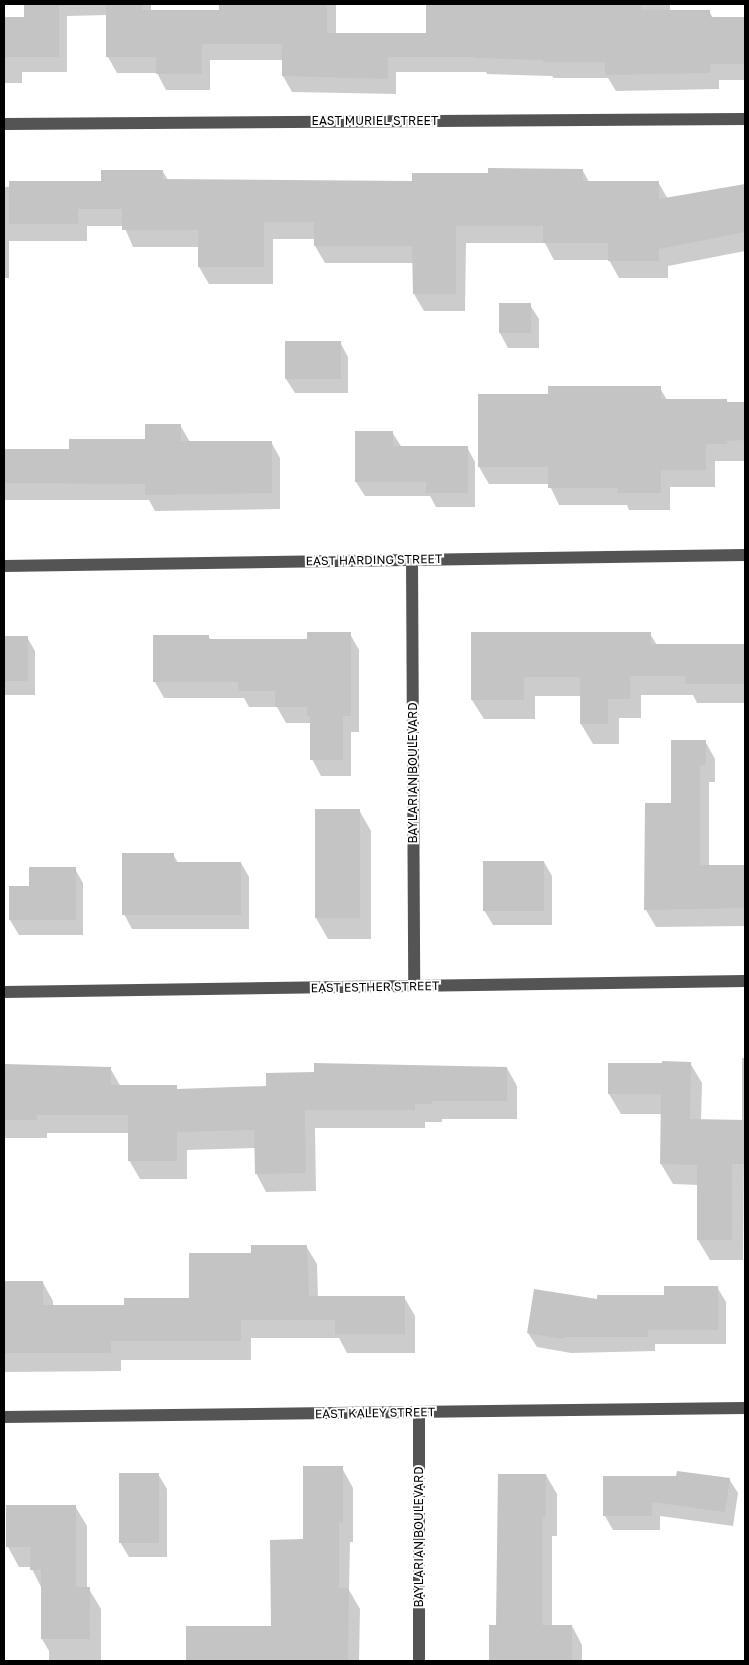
<!DOCTYPE html>
<html>
<head>
<meta charset="utf-8">
<style>
	body { margin:0 }
	#map { position:relative; width:749px; height:1665px; overflow:hidden; background:#fff; font-family:"Golos Text",sans-serif }
	div>[style] { position:absolute }
	[style*='--x'] { left:calc(var(--x)*1px); top:calc(var(--y)*1px); width:calc(var(--w)*1px); rotate:calc(var(--a)*1deg) }
	.shadow>* { inset:0; background:#0003 }
	.building>* { inset:0; background:#c4c4c4; transform-origin:0 0 }
	.minor>* { height:12px; margin:-6px; padding:0 6px; transform-origin:6px; border-radius:6px; background:#545454 }
	span { translate:-50% -50%; white-space:nowrap; text-align:center; line-height:1.15; -webkit-text-stroke:4px #fff; paint-order:stroke }
	.street-label { font-size:12px; color:#000 }
	.frame { position:absolute; inset:0; border:5px solid #000; pointer-events:none }
</style>
</head>
<body>
<div id="map">
	<div class="shadow">
		<div style="clip-path:polygon(26px 4px,151px 4px,151px 11px,221px 11px,221px 4px,336px 4px,336px 34px,427px 34px,476px 7px,476px 4px,670px 4px,670px 11px,709px 11px,713px 18px,745px 18px,745px 80px,719px 80px,719px 89px,616px 91px,608px 78px,554px 78px,552px 76px,487px 74px,486px 72px,396px 72px,396px 94px,292px 92px,283px 76px,283px 60px,210px 60px,210px 90px,166px 90px,157px 73px,117px 73px,108px 57px,107px 15px,67px 16px,67px 72px,22px 72px,22px 83px,4px 83px,4px 18px,26px 18px)"></div>
		<div style="clip-path:polygon(583px 171px,589px 182px,658px 182px,668px 199px,744px 185px,745px 182px,745px 251px,668px 266px,668px 278px,619px 278px,609px 260px,554px 260px,545px 243px,466px 243px,465px 311px,424px 311px,414px 294px,414px 263px,325px 263px,315px 246px,315px 239px,273px 239px,273px 284px,209px 284px,199px 267px,199px 247px,133px 247px,124px 226px,87px 226px,87px 241px,9px 241px,9px 278px,4px 278px,4px 187px,102px 182px,163px 172px,168px 180px,413px 182px,489px 175px)"></div>
		<div style="clip-path:polygon(500px 305px,530px 305px,539px 319px,539px 348px,508px 348px,500px 333px)"></div>
		<div style="clip-path:polygon(340px 342px,348px 357px,348px 393px,295px 393px,286px 379px)"></div>
		<div style="clip-path:polygon(660px 388px,667px 400px,726px 400px,728px 403px,745px 403px,745px 461px,715px 461px,715px 487px,670px 487px,670px 510px,629px 510px,627px 505px,559px 505px,549px 484px,489px 484px,479px 467px,549px 396px)"></div>
		<div style="clip-path:polygon(180px 425px,190px 442px,271px 442px,280px 458px,280px 509px,155px 511px,149px 500px,4px 500px,4px 451px,70px 451px,146px 440px)"></div>
		<div style="clip-path:polygon(392px 432px,401px 446px,467px 447px,475px 462px,475px 507px,436px 507px,430px 496px,365px 496px,356px 482px)"></div>
		<div style="clip-path:polygon(350px 634px,359px 650px,359px 732px,351px 732px,351px 776px,321px 776px,312px 759px,312px 723px,286px 723px,277px 707px,249px 707px,244px 698px,164px 698px,155px 682px,208px 636px,211px 640px,308px 640px)"></div>
		<div style="clip-path:polygon(472px 634px,650px 634px,657px 645px,745px 645px,745px 703px,697px 703px,693px 695px,641px 695px,641px 718px,619px 718px,619px 744px,593px 744px,581px 724px,581px 696px,535px 696px,535px 719px,484px 719px,472px 700px)"></div>
		<div style="clip-path:polygon(4px 637px,27px 637px,35px 651px,35px 695px,4px 695px)"></div>
		<div style="clip-path:polygon(705px 741px,715px 759px,715px 782px,709px 782px,709px 866px,745px 866px,745px 926px,656px 927px,646px 910px,673px 804px)"></div>
		<div style="clip-path:polygon(359px 810px,371px 831px,371px 939px,328px 939px,316px 918px)"></div>
		<div style="clip-path:polygon(173px 854px,178px 863px,241px 863px,249px 877px,249px 929px,132px 929px,124px 914px)"></div>
		<div style="clip-path:polygon(544px 862px,552px 876px,552px 925px,493px 925px,484px 910px)"></div>
		<div style="clip-path:polygon(75px 869px,83px 883px,83px 935px,19px 935px,10px 920px,10px 887px,30px 887px)"></div>
		<div style="clip-path:polygon(742px 1058px,745px 1058px,743px 1260px,710px 1260px,698px 1240px,698px 1185px,673px 1184px,661px 1164px,662px 1114px,621px 1114px,609px 1094px,690px 1063px,702px 1083px,701px 1121px,742px 1121px)"></div>
		<div style="clip-path:polygon(4px 1066px,110px 1068px,121px 1087px,176px 1087px,178px 1090px,268px 1087px,507px 1068px,517px 1086px,517px 1119px,442px 1119px,442px 1122px,425px 1122px,425px 1128px,315px 1128px,316px 1191px,266px 1192px,256px 1173px,255px 1148px,187px 1150px,187px 1179px,140px 1179px,129px 1160px,129px 1133px,47px 1133px,47px 1138px,4px 1138px)"></div>
		<div style="clip-path:polygon(306px 1246px,317px 1264px,318px 1297px,404px 1297px,415px 1316px,415px 1353px,347px 1353px,339px 1338px,251px 1338px,251px 1360px,121px 1360px,121px 1371px,4px 1372px,4px 1283px,43px 1283px,53px 1301px,53px 1306px,126px 1306px,190px 1299px,252px 1254px)"></div>
		<div style="clip-path:polygon(717px 1287px,726px 1302px,726px 1344px,655px 1344px,655px 1351px,571px 1353px,537px 1347px,528px 1333px,598px 1300px,665px 1296px)"></div>
		<div style="clip-path:polygon(342px 1468px,353px 1488px,353px 1542px,350px 1542px,349px 1590px,360px 1609px,359px 1661px,187px 1661px,187px 1627px,273px 1627px,304px 1540px)"></div>
		<div style="clip-path:polygon(158px 1474px,167px 1489px,167px 1557px,129px 1557px,120px 1542px)"></div>
		<div style="clip-path:polygon(546px 1475px,557px 1494px,557px 1536px,552px 1536px,552px 1626px,572px 1626px,582px 1645px,582px 1661px,489px 1661px,490px 1626px,498px 1626px)"></div>
		<div style="clip-path:polygon(729px 1479px,738px 1493px,733px 1526px,660px 1516px,660px 1530px,613px 1530px,605px 1516px)"></div>
		<div style="clip-path:polygon(75px 1506px,87px 1526px,87px 1589px,89px 1589px,101px 1609px,101px 1661px,49px 1661px,49px 1651px,42px 1639px,42px 1589px,31px 1567px,19px 1567px,8px 1547px)"></div>
	</div>
	<div class="building">
		<div style="clip-path:polygon(24px 4px,59px 4px,59px 57px,4px 57px,4px 17px,24px 17px)"></div>
		<div style="clip-path:polygon(106px 4px,142px 4px,142px 10px,219px 10px,219px 4px,327px 4px,327px 33px,426px 33px,426px 5px,641px 4px,641px 10px,710px 10px,710px 17px,745px 17px,745px 64px,710px 64px,710px 73px,605px 75px,605px 62px,543px 62px,543px 60px,476px 58px,476px 57px,388px 57px,388px 79px,282px 76px,282px 44px,202px 44px,202px 74px,156px 74px,156px 57px,106px 57px)"></div>
		<div style="clip-path:polygon(488px 168px,583px 169px,583px 181px,659px 181px,659px 199px,745px 184px,745px 232px,659px 249px,659px 261px,608px 261px,608px 243px,543px 243px,543px 226px,456px 226px,456px 294px,413px 294px,412px 246px,314px 246px,314px 222px,264px 222px,264px 267px,198px 267px,198px 230px,122px 230px,122px 209px,78px 209px,78px 224px,9px 224px,9px 181px,101px 181px,101px 170px,163px 170px,163px 179px,412px 181px,412px 173px,488px 173px)"></div>
		<div style="left:499px;top:303px;width:32px;height:30px"></div>
		<div style="left:285px;top:341px;width:56px;height:38px"></div>
		<div style="clip-path:polygon(548px 386px,661px 386px,661px 399px,727px 399px,727px 402px,745px 402px,745px 440px,727px 441px,727px 444px,706px 444px,706px 470px,661px 470px,661px 493px,618px 493px,618px 488px,548px 488px,548px 467px,478px 467px,478px 394px,548px 394px)"></div>
		<div style="clip-path:polygon(145px 424px,181px 424px,181px 441px,272px 441px,272px 493px,145px 495px,145px 484px,4px 483px,4px 449px,69px 449px,69px 439px,145px 439px)"></div>
		<div style="clip-path:polygon(355px 431px,393px 431px,393px 446px,468px 446px,468px 493px,426px 493px,426px 482px,355px 482px)"></div>
		<div style="clip-path:polygon(307px 632px,351px 632px,351px 716px,343px 716px,343px 760px,310px 760px,310px 716px,307px 716px,307px 707px,275px 707px,275px 691px,238px 691px,238px 682px,153px 682px,153px 635px,209px 635px,209px 639px,307px 639px)"></div>
		<div style="clip-path:polygon(471px 632px,651px 632px,651px 644px,745px 644px,745px 684px,685px 684px,685px 676px,630px 676px,630px 699px,608px 699px,608px 724px,580px 724px,580px 677px,524px 677px,524px 700px,471px 700px)"></div>
		<div style="left:4px;top:636px;width:24px;height:45px"></div>
		<div style="clip-path:polygon(671px 740px,706px 740px,706px 765px,700px 765px,700px 865px,745px 865px,745px 908px,644px 910px,645px 803px,671px 803px)"></div>
		<div style="left:315px;top:809px;width:45px;height:109px"></div>
		<div style="clip-path:polygon(122px 853px,174px 853px,174px 862px,241px 862px,241px 915px,122px 915px)"></div>
		<div style="left:483px;top:861px;width:61px;height:50px"></div>
		<div style="clip-path:polygon(29px 867px,76px 867px,76px 920px,9px 920px,9px 886px,29px 886px)"></div>
		<div style="clip-path:polygon(662px 1061px,691px 1062px,690px 1119px,745px 1120px,745px 1164px,732px 1164px,732px 1240px,697px 1240px,697px 1165px,660px 1164px,661px 1094px,608px 1094px,608px 1063px,662px 1063px)"></div>
		<div style="clip-path:polygon(314px 1063px,507px 1067px,507px 1101px,432px 1101px,432px 1104px,415px 1104px,415px 1110px,305px 1110px,306px 1173px,255px 1174px,254px 1130px,177px 1132px,177px 1161px,128px 1161px,128px 1115px,37px 1115px,37px 1120px,4px 1120px,4px 1064px,111px 1067px,111px 1085px,177px 1085px,177px 1089px,266px 1086px,266px 1073px,314px 1072px)"></div>
		<div style="clip-path:polygon(251px 1245px,307px 1245px,309px 1296px,405px 1296px,405px 1334px,335px 1334px,335px 1320px,241px 1320px,241px 1341px,111px 1341px,111px 1353px,4px 1353px,4px 1281px,43px 1281px,43px 1305px,124px 1305px,124px 1298px,189px 1298px,189px 1253px,251px 1253px)"></div>
		<div style="clip-path:polygon(664px 1286px,718px 1286px,718px 1330px,648px 1330px,648px 1337px,563px 1337px,563px 1339px,527px 1333px,534px 1289px,597px 1299px,597px 1295px,664px 1295px)"></div>
		<div style="clip-path:polygon(303px 1466px,343px 1466px,343px 1523px,339px 1523px,339px 1588px,349px 1588px,348px 1661px,186px 1661px,186px 1626px,271px 1626px,270px 1540px,303px 1539px)"></div>
		<div style="clip-path:polygon(677px 1471px,730px 1478px,725px 1512px,652px 1502px,652px 1516px,603px 1516px,603px 1476px,676px 1476px)"></div>
		<div style="left:119px;top:1473px;width:40px;height:70px"></div>
		<div style="clip-path:polygon(498px 1474px,546px 1474px,546px 1517px,542px 1517px,542px 1625px,572px 1625px,572px 1661px,489px 1661px,489px 1625px,496px 1625px)"></div>
		<div style="clip-path:polygon(6px 1505px,76px 1505px,76px 1587px,90px 1587px,90px 1639px,41px 1639px,41px 1570px,30px 1570px,30px 1547px,6px 1547px)"></div>
	</div>
	<div class="minor">
		<div style="--x:4;--y:124;--w:741;--a:-0.39"></div>
		<div style="--x:412;--y:559;--w:427;--a:89.7"></div>
		<div style="--x:4;--y:566;--w:741;--a:-0.85"></div>
		<div style="--x:4;--y:992;--w:741;--a:-0.85"></div>
		<div style="--x:419;--y:1413;--w:248;--a:90"></div>
		<div style="--x:4;--y:1417;--w:741;--a:-0.7"></div>
	</div>
	<div class="street-label">
		<span style="left:375px;top:121px">EAST MURIEL STREET</span>
		<span style="left:374px;top:560px;rotate:-1deg">EAST HARDING STREET</span>
		<span style="left:413px;top:773px;rotate:-90deg">BAYLARIAN BOULEVARD</span>
		<span style="left:375px;top:987px;rotate:-1deg">EAST ESTHER STREET</span>
		<span style="left:375px;top:1413px;rotate:-1deg">EAST KALEY STREET</span>
		<span style="left:419px;top:1537px;rotate:-90deg">BAYLARIAN BOULEVARD</span>
	</div>
	<div class="frame"></div>
</div>
</body>
</html>
